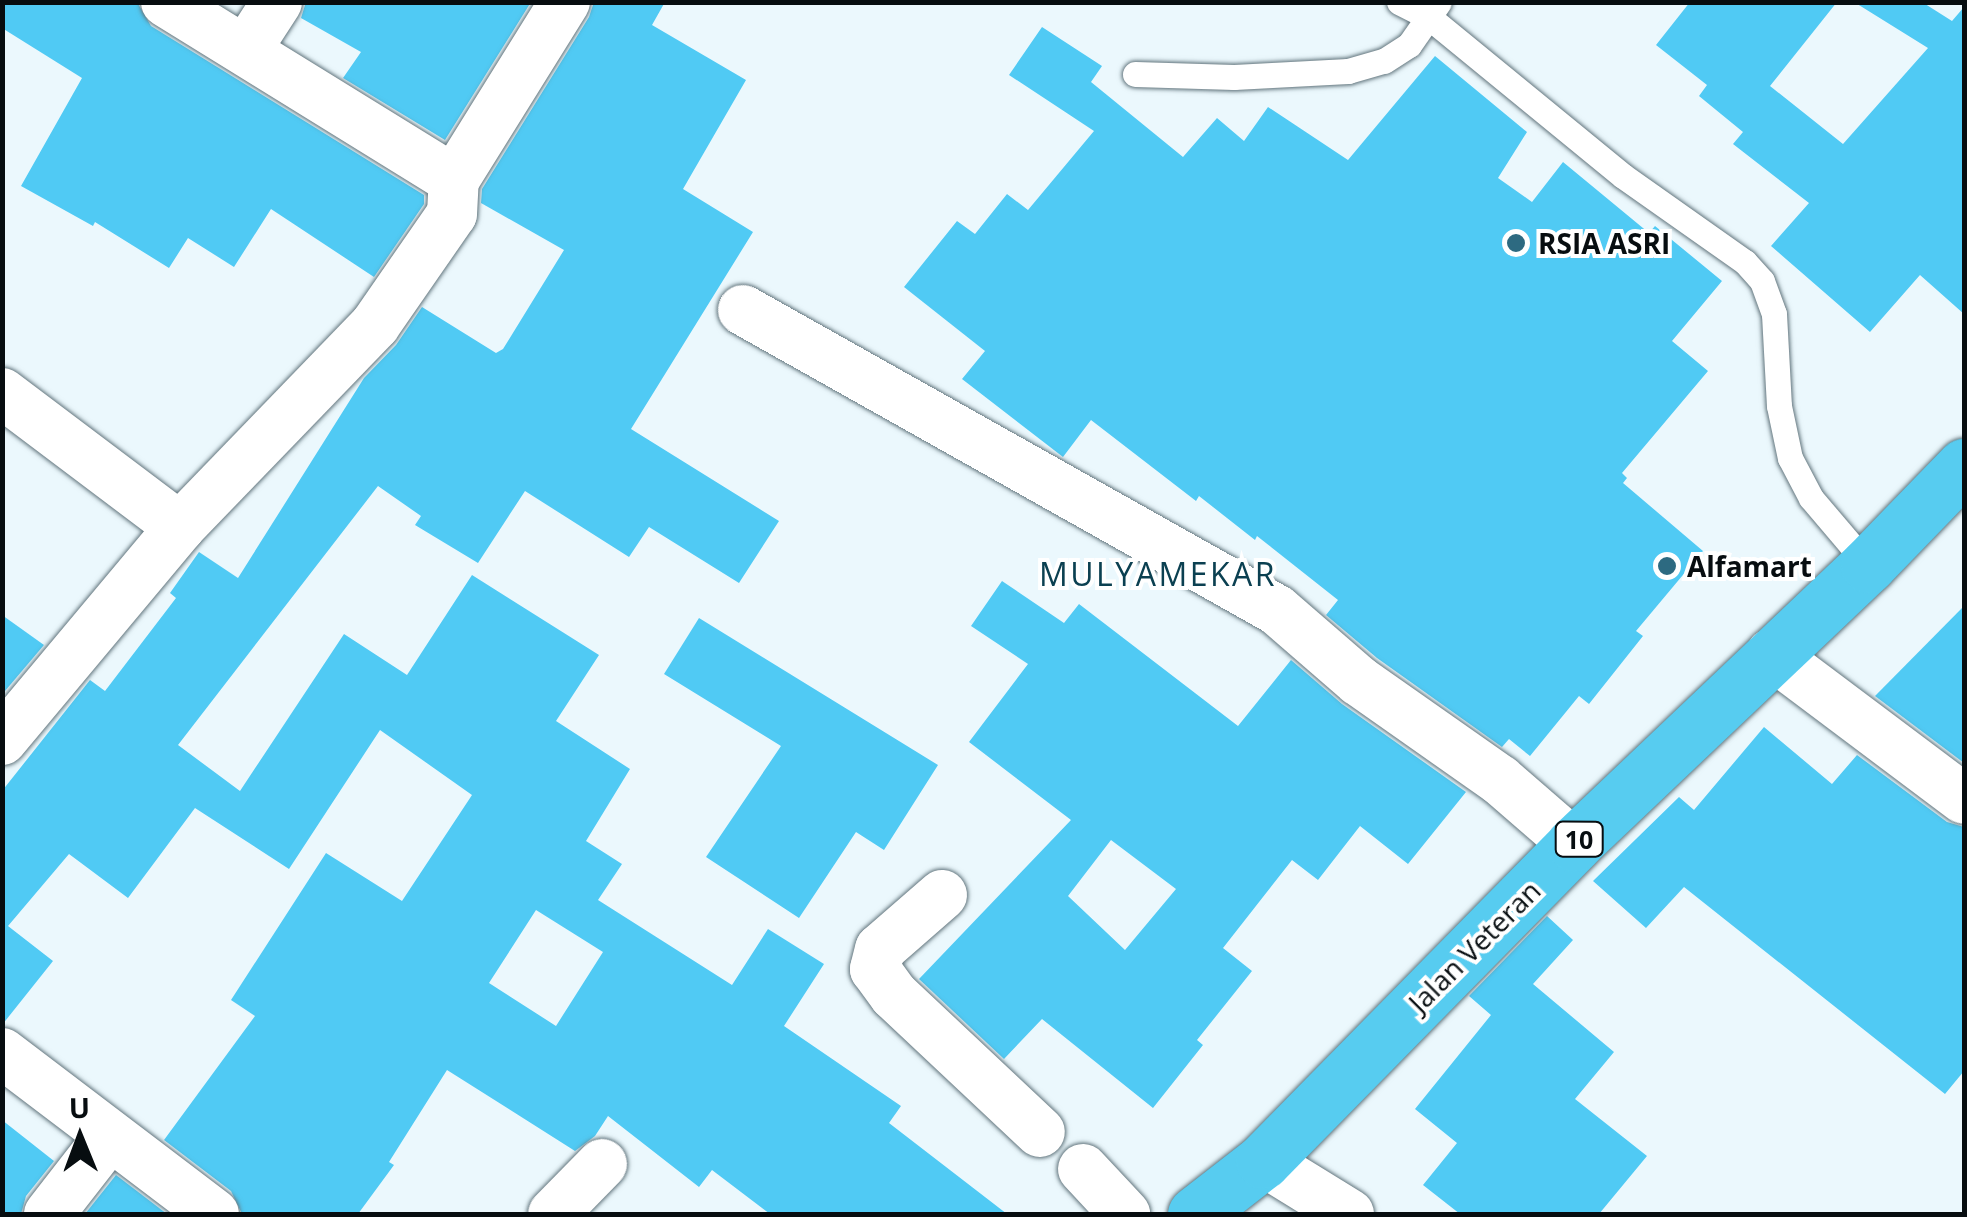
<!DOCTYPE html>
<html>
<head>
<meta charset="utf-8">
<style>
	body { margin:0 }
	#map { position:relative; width:1967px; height:1217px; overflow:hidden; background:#ebf8fd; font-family:"Open Sans",sans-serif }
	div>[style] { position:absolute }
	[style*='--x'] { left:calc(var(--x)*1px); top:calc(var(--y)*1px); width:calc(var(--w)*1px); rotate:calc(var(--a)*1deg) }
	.building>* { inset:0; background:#50caf4 }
	.roads { filter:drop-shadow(0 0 2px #62757d) drop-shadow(0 0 2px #62757d) }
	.service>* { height:25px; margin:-12.5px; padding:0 12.5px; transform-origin:12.5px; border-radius:12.5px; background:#fff }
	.minor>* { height:50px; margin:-25px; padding:0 25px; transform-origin:25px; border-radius:25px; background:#fff }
	.trunk>* { height:55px; margin:-27.5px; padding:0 27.5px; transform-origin:27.5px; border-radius:27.5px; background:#57ccf0 }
	.dots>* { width:28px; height:28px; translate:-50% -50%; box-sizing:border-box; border:5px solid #fff; border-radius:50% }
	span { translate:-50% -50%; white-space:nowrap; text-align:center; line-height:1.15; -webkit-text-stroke:8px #fff; paint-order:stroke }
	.shield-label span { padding:2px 8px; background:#fff; border:2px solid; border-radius:8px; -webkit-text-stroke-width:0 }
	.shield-label { font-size:25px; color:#070d10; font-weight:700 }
	.poi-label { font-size:28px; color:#070d10; font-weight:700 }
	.left { translate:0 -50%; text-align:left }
	.street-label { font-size:28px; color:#070d10 }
	.quarter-label { font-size:32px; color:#0b4051; letter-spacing:2.5px }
	.frame { position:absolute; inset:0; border:5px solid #070d10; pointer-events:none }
	.north { position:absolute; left:30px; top:1087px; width:100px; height:100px; -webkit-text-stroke:8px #fff; paint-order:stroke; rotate:359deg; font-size:28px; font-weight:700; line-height:40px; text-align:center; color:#070d10 }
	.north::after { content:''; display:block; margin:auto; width:35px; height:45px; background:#070d10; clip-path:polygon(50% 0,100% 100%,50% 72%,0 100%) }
</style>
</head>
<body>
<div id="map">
	<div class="building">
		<div style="clip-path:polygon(2px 2px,137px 2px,151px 26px,424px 195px,424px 204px,374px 277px,271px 209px,234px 267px,188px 238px,169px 268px,95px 222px,93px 226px,21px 186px,82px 78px,2px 28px)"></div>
		<div style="clip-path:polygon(306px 2px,531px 2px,445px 140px,343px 78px,361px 52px,301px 18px)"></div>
		<div style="clip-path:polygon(evenodd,594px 2px,665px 2px,652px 25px,746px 80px,683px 189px,753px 232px,631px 429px,779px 521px,739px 583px,649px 527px,629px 557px,525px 491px,478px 563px,415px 525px,421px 516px,378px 486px,178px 745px,240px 791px,344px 634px,407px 675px,472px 575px,599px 655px,556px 721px,630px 769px,586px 841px,622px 864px,598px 900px,732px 985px,768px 929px,824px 964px,784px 1026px,901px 1106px,889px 1123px,1007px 1214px,770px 1214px,712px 1170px,699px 1187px,608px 1116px,595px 1136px,575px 1151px,447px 1070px,389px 1162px,394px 1165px,358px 1214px,242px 1214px,231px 1191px,164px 1140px,255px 1016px,231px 1000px,326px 853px,402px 901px,472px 795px,380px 730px,289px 869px,195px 808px,128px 898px,69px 854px,8px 926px,53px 961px,2px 1025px,2px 791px,90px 680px,105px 691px,176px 598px,170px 593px,199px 552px,238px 578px,364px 378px,396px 345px,422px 307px,496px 353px,503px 349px,564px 250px,481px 203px,482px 189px,589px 17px,594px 2px,536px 910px,603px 952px,556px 1026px,489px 983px,536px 910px)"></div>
		<div style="clip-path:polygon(1690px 2px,1837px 2px,1770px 86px,1843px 144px,1928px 48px,1854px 2px,1922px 2px,1952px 21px,1964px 7px,1964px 314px,1920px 275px,1870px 332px,1771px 246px,1809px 203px,1733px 144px,1743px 132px,1699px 96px,1707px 85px,1656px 45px)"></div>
		<div style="clip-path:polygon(1042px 27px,1102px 66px,1091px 82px,1183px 157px,1217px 118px,1244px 141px,1268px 107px,1348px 160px,1435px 56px,1527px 132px,1498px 178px,1532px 202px,1563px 162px,1649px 233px,1655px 226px,1722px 281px,1672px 341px,1708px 371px,1622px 473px,1627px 478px,1623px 483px,1703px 551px,1636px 631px,1643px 636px,1589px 704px,1579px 696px,1530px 756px,1509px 739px,1502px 747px,1377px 658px,1326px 615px,1338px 600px,1257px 536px,1255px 540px,1199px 496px,1196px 501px,1091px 420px,1063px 457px,962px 379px,985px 351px,904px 287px,957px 221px,975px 234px,1007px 194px,1028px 210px,1094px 131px,1009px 75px)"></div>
		<div style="clip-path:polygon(evenodd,1002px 581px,1064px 623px,1079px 604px,1238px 726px,1291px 660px,1342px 704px,1466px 792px,1408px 864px,1360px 826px,1318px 880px,1292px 860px,1223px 948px,1252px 971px,1197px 1040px,1203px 1045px,1153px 1108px,1042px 1019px,1004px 1059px,919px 979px,1071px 820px,969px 742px,1028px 664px,971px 626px,1002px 581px,1111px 840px,1176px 889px,1125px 950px,1068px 896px,1111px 840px)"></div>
		<div style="clip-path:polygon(1964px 606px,1964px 763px,1875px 696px)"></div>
		<div style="clip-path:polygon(2px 615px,44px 645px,5px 691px,2px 689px)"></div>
		<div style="clip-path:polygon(699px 618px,938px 765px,884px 850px,856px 832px,799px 918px,706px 857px,781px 746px,664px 674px)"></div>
		<div style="clip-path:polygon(1764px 727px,1832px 784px,1857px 755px,1947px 822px,1964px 827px,1964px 1071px,1945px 1094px,1684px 887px,1646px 928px,1593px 881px,1679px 797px,1694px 810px)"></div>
		<div style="clip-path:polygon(1547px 916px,1573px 940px,1533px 984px,1614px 1052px,1575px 1099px,1647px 1156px,1599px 1214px,1460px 1214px,1423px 1185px,1457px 1143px,1415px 1109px,1491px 1015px,1469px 996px)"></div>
		<div style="clip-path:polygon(2px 1120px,54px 1161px,26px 1196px,21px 1214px,2px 1214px)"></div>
		<div style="clip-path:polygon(116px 1175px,167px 1214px,85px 1214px)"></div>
	</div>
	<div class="roads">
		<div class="service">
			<div style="--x:1399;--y:2;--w:35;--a:27"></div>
			<div style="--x:1430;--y:18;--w:249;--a:39.3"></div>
			<div style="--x:1623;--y:176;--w:149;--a:35.2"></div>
			<div style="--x:1745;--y:262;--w:25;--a:48"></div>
			<div style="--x:1762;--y:281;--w:35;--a:70"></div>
			<div style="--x:1774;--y:314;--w:92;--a:86.9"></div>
			<div style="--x:1779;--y:406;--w:53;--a:78.1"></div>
			<div style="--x:1790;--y:458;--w:45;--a:62.3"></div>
			<div style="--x:1811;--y:498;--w:88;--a:49.6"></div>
			<div style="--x:1135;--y:74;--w:99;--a:1.7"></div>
			<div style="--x:1234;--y:77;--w:114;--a:-3"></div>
			<div style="--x:1348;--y:71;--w:37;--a:-16"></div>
			<div style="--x:1384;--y:61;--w:30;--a:-33"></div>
			<div style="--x:1409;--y:45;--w:52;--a:-55.1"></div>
		</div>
		<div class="minor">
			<div style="--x:166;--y:2;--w:339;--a:31.7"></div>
			<div style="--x:454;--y:180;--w:210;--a:-58.1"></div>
			<div style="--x:246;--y:50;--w:57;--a:-57.1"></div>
			<div style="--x:743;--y:310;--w:612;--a:29.33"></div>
			<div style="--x:1277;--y:610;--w:108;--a:40.9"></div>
			<div style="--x:1359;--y:681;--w:172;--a:35.1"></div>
			<div style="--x:1500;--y:780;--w:98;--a:40.9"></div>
			<div style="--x:2;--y:393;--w:223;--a:37"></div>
			<div style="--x:1771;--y:654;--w:241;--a:36.9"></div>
			<div style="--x:2;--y:740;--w:278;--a:-50.1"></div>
			<div style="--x:180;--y:527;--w:281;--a:-46"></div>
			<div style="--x:375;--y:325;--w:135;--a:-55.3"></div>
			<div style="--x:452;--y:214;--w:34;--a:-87"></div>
			<div style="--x:942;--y:895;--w:82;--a:138.9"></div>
			<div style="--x:880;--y:949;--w:21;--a:104"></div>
			<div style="--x:875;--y:969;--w:32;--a:54"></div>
			<div style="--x:894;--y:995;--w:200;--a:43.2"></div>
			<div style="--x:2;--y:1053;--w:266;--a:37.2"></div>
			<div style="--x:1263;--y:1161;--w:101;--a:31.6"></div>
			<div style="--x:1083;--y:1169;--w:62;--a:47"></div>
			<div style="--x:49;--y:1214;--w:98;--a:-52.1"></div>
			<div style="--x:553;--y:1214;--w:70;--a:-45.6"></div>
		</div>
		<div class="trunk">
			<div style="--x:1195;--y:1214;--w:86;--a:-37.9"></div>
			<div style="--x:1263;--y:1161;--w:444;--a:-45.5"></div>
			<div style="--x:1574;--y:844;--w:405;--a:-43.5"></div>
			<div style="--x:1868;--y:565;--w:138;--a:-45.9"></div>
		</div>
	</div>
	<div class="dots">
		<div style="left:1516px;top:243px;background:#2d6a81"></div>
		<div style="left:1667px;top:566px;background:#2d6a81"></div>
	</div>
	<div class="shield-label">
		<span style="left:1579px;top:839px">10</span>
	</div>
	<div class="poi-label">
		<span class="left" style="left:1538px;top:243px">RSIA ASRI</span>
		<span class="left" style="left:1687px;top:566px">Alfamart</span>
	</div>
	<div class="street-label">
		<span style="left:1474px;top:946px;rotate:-45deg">Jalan Veteran</span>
	</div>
	<div class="quarter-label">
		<span style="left:1158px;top:574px">MULYAMEKAR</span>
	</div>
	<div class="frame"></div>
	<div class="north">U</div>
</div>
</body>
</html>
